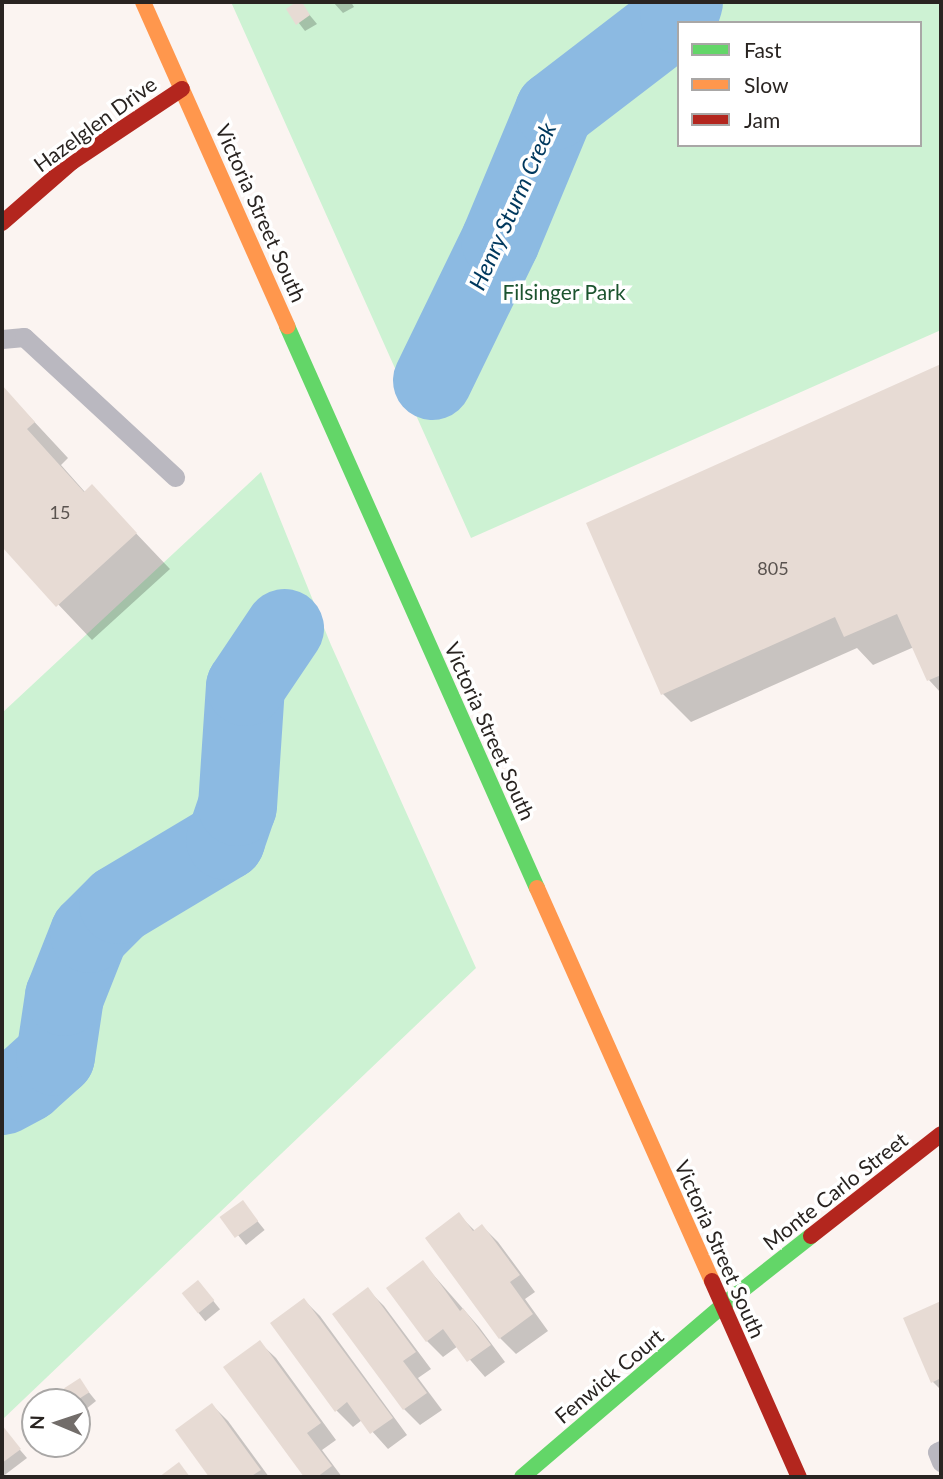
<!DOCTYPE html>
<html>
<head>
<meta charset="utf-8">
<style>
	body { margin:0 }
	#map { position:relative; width:943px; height:1479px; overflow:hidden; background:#fbf4f1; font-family:Lato,sans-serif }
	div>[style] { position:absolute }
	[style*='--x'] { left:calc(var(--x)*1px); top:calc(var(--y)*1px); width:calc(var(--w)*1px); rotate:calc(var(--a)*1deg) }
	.green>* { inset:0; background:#cdf2d3 }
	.shadow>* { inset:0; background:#0003; transform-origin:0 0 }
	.river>* { height:79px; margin:-39.5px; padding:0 39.5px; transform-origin:39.5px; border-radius:39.5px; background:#8cbae2 }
	.building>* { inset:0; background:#e7dbd4; transform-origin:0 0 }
	.lane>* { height:19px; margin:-9.5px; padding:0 9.5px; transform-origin:9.5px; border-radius:9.5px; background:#bab8c0 }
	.fast>* { height:16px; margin:-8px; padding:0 8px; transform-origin:8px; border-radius:8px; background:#63d668 }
	.slow>* { height:16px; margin:-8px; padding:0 8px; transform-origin:8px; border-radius:8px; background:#ff974d }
	.jam>* { height:16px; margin:-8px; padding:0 8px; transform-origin:8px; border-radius:8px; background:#b3261e }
	span { translate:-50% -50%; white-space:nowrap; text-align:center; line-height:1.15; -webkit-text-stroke:7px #fff; paint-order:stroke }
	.number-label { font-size:18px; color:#5a534f }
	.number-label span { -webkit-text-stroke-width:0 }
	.street-label { font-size:21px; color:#292421 }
	.park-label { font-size:21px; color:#1c542f }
	.water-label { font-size:23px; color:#00385d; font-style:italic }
	.frame { position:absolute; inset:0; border:4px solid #292421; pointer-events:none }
	.legend { position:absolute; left:677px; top:21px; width:245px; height:126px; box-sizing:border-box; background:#fff; border:2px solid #a9a7a6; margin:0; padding:9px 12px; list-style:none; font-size:21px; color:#292421 }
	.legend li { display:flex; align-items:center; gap:14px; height:35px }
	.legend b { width:35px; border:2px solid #a9a7a6 }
	.north { position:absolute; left:21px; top:1388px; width:70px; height:70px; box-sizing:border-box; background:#fff; border:2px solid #a9a7a6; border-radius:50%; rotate:272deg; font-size:19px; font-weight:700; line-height:28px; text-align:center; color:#292421 }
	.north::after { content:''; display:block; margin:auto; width:24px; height:32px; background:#726d6a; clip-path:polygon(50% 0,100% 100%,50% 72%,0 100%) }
</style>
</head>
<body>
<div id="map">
	<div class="green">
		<div style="clip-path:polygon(evenodd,231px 2px,941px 2px,941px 330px,471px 538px,231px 2px,679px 23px,920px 23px,920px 145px,679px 145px,679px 23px)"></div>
		<div style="clip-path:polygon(261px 472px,331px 645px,476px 968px,2px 1420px,2px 713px)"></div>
	</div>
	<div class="shadow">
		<div style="clip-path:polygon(299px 2px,317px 24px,305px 31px,288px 9px)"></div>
		<div style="clip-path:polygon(333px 2px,351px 2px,354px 7px,343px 13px)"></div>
		<div style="clip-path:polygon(941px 366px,941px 693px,929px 680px,914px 647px,873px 665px,857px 648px,691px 722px,663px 694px,588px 524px)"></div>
		<div style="clip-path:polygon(2px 387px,68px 458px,61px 465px,85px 492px,92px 487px,170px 569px,92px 640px,2px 545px)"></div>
		<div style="left:242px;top:1202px;width:36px;height:24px;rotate:51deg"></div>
		<div style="clip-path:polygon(459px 1215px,475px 1231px,482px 1226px,498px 1242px,535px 1292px,525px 1299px,548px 1331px,516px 1354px,500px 1338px)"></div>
		<div style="clip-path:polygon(423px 1263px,479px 1327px,505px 1362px,485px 1377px,458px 1346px,443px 1357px,427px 1341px)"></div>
		<div style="left:198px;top:1282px;width:35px;height:19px;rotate:51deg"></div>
		<div style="clip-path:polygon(368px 1290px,384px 1306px,431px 1369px,418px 1378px,442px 1410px,420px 1425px,404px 1409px,334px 1314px)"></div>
		<div style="clip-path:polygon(304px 1300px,320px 1316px,407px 1435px,388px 1449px,362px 1420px,353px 1427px,336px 1410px)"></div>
		<div style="clip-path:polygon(941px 1303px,941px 1390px,933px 1382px,905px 1319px)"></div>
		<div style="clip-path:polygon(259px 1342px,276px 1358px,336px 1440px,322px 1450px,342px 1477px,306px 1477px,225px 1368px)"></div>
		<div style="left:79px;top:1380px;width:27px;height:14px;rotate:51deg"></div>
		<div style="clip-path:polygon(212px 1405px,228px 1421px,269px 1477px,211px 1477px,177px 1431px)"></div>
		<div style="clip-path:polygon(2px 1429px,27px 1458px,2px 1477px)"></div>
	</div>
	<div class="river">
		<div style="--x:432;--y:380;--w:156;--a:-64.1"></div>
		<div style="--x:500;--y:240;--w:141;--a:-67.4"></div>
		<div style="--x:554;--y:110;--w:158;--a:-37.5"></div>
		<div style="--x:679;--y:14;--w:13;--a:-72"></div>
		<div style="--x:2;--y:1095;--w:27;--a:-28"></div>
		<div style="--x:26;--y:1082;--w:39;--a:-42"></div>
		<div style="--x:55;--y:1056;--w:61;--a:-81.5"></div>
		<div style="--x:64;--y:996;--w:68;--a:-68.4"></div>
		<div style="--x:89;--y:933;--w:41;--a:-45"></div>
		<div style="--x:118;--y:904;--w:125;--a:-30.9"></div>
		<div style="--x:225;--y:840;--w:36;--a:-71"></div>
		<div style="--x:237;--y:806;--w:120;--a:-86.2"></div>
		<div style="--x:245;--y:686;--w:70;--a:-56.1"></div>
	</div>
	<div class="building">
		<div style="clip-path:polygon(296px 2px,302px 2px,310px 15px,296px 25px,286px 9px)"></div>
		<div style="clip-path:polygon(941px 364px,941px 675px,927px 681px,897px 614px,844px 637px,835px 617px,661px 695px,586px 523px)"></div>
		<div style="clip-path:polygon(2px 385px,35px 422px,27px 429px,84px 492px,92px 484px,137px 533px,56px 607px,2px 547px)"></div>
		<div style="left:243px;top:1200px;width:26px;height:29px;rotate:54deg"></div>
		<div style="clip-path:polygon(459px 1212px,473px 1231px,482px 1224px,520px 1275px,510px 1282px,533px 1314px,499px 1339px,425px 1238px)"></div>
		<div style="clip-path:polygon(423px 1260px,460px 1311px,463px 1308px,491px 1345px,467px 1362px,443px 1329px,426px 1342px,386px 1288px)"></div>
		<div style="left:198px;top:1280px;width:26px;height:21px;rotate:51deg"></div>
		<div style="clip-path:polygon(368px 1287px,416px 1352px,403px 1361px,427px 1393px,403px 1410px,332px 1314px)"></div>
		<div style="clip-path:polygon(304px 1298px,393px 1418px,370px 1434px,347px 1402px,335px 1412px,270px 1323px)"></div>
		<div style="clip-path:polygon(941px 1301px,941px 1378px,931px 1383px,903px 1318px)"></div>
		<div style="clip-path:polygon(260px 1340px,321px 1423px,307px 1433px,332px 1466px,317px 1477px,304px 1477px,223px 1367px)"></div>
		<div style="left:80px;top:1378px;width:17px;height:19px;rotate:57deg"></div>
		<div style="clip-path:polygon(212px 1403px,261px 1470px,250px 1477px,209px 1477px,175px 1430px)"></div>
		<div style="clip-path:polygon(2px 1425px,21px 1449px,2px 1463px)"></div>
		<div style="clip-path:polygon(179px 1462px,190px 1477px,159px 1477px)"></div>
	</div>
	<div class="lane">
		<div style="--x:2;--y:339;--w:22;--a:-5"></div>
		<div style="--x:24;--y:337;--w:206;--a:42.8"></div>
		<div style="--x:941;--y:1450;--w:4;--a:153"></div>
		<div style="--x:937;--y:1452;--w:11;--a:68"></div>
	</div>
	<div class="fast">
		<div style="--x:287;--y:326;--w:615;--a:66.02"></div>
		<div style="--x:522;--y:1477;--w:263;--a:-40.5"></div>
		<div style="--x:722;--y:1306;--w:113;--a:-38.2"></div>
	</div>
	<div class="slow">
		<div style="--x:143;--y:2;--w:355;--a:66"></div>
		<div style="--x:537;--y:888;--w:430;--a:66"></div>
	</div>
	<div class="jam">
		<div style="--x:2;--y:223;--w:93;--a:-41.1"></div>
		<div style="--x:72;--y:162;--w:132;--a:-33.6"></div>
		<div style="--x:811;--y:1236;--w:165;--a:-38.1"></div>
		<div style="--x:712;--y:1281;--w:214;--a:66.1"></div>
	</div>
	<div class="number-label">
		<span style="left:60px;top:512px">15</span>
		<span style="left:773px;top:568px">805</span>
	</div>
	<div class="street-label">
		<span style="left:95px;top:124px;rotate:-36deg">Hazelglen Drive</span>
		<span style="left:261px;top:213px;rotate:66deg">Victoria Street South</span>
		<span style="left:490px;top:731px;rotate:66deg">Victoria Street South</span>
		<span style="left:835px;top:1191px;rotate:-38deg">Monte Carlo Street</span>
		<span style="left:720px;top:1249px;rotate:66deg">Victoria Street South</span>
		<span style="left:609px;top:1376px;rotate:-40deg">Fenwick Court</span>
	</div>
	<div class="park-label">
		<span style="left:564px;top:292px">Filsinger Park</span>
	</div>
	<div class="water-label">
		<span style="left:512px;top:206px;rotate:-66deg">Henry Sturm Creek</span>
	</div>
	<div class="frame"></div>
	<ul class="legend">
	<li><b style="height:9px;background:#63d668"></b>Fast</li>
	<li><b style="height:9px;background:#ff974d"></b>Slow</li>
	<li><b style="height:9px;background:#b3261e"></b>Jam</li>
	</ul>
	<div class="north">N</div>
</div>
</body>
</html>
